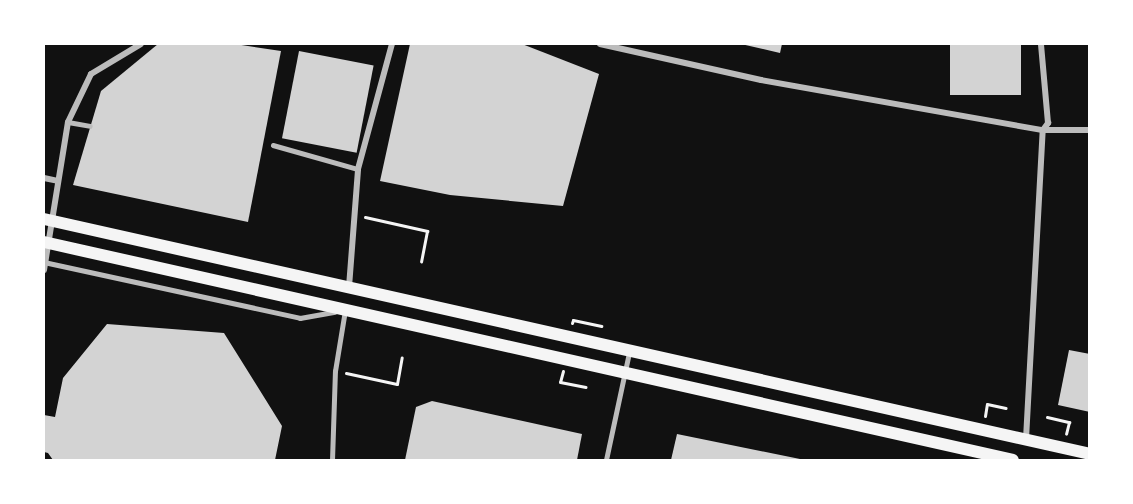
<!DOCTYPE html>
<html>
<head>
<meta charset="utf-8">
<style>
	body { margin:0 }
	#map { position:relative; width:1133px; height:504px; overflow:hidden; background:#111; font-family:"Exo 2",sans-serif }
	div>[style] { position:absolute }
	[style*='--x'] { left:calc(var(--x)*1px); top:calc(var(--y)*1px); width:calc(var(--w)*1px); rotate:calc(var(--a)*1deg) }
	.building>* { inset:0; background:#d3d3d3; transform-origin:0 0 }
	.path>* { height:3px; margin:-1.5px; padding:0 1.5px; transform-origin:1.5px; border-radius:1.5px; background:#f5f5f5 }
	.service>* { height:4.5px; margin:-2.25px; padding:0 2.25px; transform-origin:2.25px; border-radius:2.25px; background:#bcbcbc }
	.pedestrian>* { height:5px; margin:-2.5px; padding:0 2.5px; transform-origin:2.5px; border-radius:2.5px; background:#bcbcbc }
	.minor>* { height:6px; margin:-3px; padding:0 3px; transform-origin:3px; border-radius:3px; background:#bcbcbc }
	.secondary>* { height:12px; margin:-6px; padding:0 6px; transform-origin:6px; border-radius:6px; background:#f5f5f5 }
	span { translate:-50% -50%; white-space:nowrap; text-align:center; line-height:1.15; -webkit-text-stroke:4.5px #fff; paint-order:stroke }
	.frame { position:absolute; inset:0; border:45px solid #fff; pointer-events:none }
</style>
</head>
<body>
<div id="map">
	<div class="building">
		<div style="clip-path:polygon(158px 44px,235px 44px,281px 51px,248px 222px,73px 185px,101px 91px)"></div>
		<div style="clip-path:polygon(410px 44px,522px 44px,599px 74px,563px 206px,450px 195px,380px 181px)"></div>
		<div style="clip-path:polygon(741px 44px,782px 44px,780px 53px)"></div>
		<div style="left:950px;top:44px;width:71px;height:51px"></div>
		<div style="left:299px;top:51px;width:76px;height:89px;rotate:11deg"></div>
		<div style="clip-path:polygon(107px 324px,224px 333px,282px 426px,275px 460px,53px 460px,48px 453px,44px 452px,44px 415px,55px 417px,63px 378px)"></div>
		<div style="clip-path:polygon(1069px 350px,1090px 354px,1090px 412px,1058px 405px)"></div>
		<div style="clip-path:polygon(432px 401px,582px 434px,577px 460px,405px 460px,416px 407px)"></div>
		<div style="clip-path:polygon(677px 434px,800px 459px,800px 460px,671px 460px)"></div>
	</div>
	<div class="path">
		<div style="--x:365;--y:217;--w:64;--a:12.7"></div>
		<div style="--x:427;--y:231;--w:31;--a:101"></div>
		<div style="--x:572;--y:323;--w:3;--a:-72"></div>
		<div style="--x:573;--y:320;--w:29;--a:12"></div>
		<div style="--x:563;--y:371;--w:11;--a:105"></div>
		<div style="--x:560;--y:382;--w:26;--a:11"></div>
		<div style="--x:346;--y:373;--w:52;--a:12.2"></div>
		<div style="--x:397;--y:384;--w:27;--a:-80"></div>
		<div style="--x:985;--y:416;--w:12;--a:-81"></div>
		<div style="--x:987;--y:404;--w:19;--a:12"></div>
		<div style="--x:1047;--y:417;--w:23;--a:13"></div>
		<div style="--x:1069;--y:422;--w:12;--a:104"></div>
	</div>
	<div class="service">
		<div style="--x:68;--y:122;--w:22;--a:10"></div>
		<div style="--x:273;--y:145;--w:88;--a:15.8"></div>
		<div style="--x:44;--y:262;--w:262;--a:12.3"></div>
		<div style="--x:300;--y:318;--w:35;--a:-10"></div>
		<div style="--x:606;--y:460;--w:109;--a:-77.9"></div>
	</div>
	<div class="pedestrian">
		<div style="--x:332;--y:460;--w:89;--a:-88.1"></div>
		<div style="--x:335;--y:371;--w:62;--a:-80.7"></div>
	</div>
	<div class="minor">
		<div style="--x:600;--y:44;--w:165;--a:12.6"></div>
		<div style="--x:761;--y:80;--w:286;--a:10.1"></div>
		<div style="--x:1043;--y:130;--w:47;--a:0"></div>
		<div style="--x:44;--y:178;--w:14;--a:12"></div>
		<div style="--x:44;--y:270;--w:150;--a:-80.8"></div>
		<div style="--x:68;--y:122;--w:53;--a:-64.4"></div>
		<div style="--x:91;--y:74;--w:58;--a:-31"></div>
		<div style="--x:349;--y:287;--w:118;--a:-85.6"></div>
		<div style="--x:358;--y:169;--w:130;--a:-74.8"></div>
		<div style="--x:1026;--y:439;--w:309;--a:-86.9"></div>
		<div style="--x:1043;--y:130;--w:9;--a:-54"></div>
		<div style="--x:1048;--y:123;--w:79;--a:-95.1"></div>
	</div>
	<div class="secondary">
		<div style="--x:44;--y:219;--w:1072;--a:12.66"></div>
		<div style="--x:44;--y:242;--w:993;--a:12.68"></div>
	</div>
	<div class="frame"></div>
</div>
</body>
</html>
